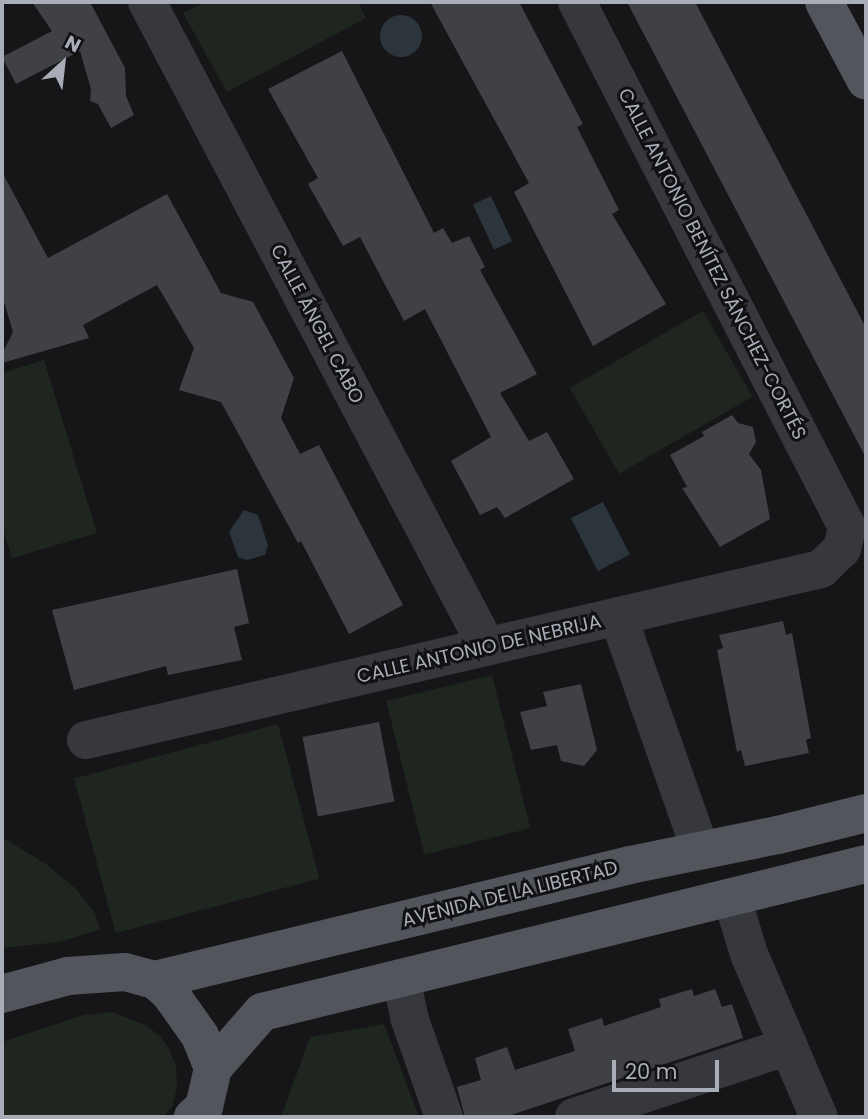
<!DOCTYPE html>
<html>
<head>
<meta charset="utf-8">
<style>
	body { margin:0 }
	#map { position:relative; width:868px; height:1119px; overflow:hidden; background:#161618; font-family:Poppins,sans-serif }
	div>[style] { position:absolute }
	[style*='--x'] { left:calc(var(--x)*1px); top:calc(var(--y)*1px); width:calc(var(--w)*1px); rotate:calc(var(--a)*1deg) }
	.green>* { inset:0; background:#1e261f; transform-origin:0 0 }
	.water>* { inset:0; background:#2c353c; transform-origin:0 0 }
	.round { border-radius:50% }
	.building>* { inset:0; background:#404145; transform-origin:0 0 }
	.minor>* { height:38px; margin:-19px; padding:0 19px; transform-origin:19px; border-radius:19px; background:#37383d }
	.major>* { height:38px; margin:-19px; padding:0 19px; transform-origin:19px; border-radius:19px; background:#53555c }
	span { translate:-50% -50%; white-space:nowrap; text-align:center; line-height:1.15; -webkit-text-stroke:6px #111113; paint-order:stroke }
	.street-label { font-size:19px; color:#a8adb8 }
	.frame { position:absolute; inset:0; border:4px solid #a8adb8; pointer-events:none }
	.north { position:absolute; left:28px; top:28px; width:70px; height:70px; -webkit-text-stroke:5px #111113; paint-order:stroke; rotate:27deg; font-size:19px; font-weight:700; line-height:28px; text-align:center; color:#a8adb8 }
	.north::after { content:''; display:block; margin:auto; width:24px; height:32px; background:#a8adb8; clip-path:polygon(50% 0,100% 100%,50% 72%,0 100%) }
	.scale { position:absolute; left:612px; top:1060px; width:107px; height:32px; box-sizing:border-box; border:4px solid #a8adb8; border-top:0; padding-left:9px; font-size:21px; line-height:24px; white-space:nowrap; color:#a8adb8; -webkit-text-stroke:5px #111113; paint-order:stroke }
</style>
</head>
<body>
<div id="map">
	<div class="green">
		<div style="clip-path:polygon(206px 2px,358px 2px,366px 18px,227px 92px,183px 13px)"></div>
		<div style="left:703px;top:311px;width:99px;height:154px;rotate:60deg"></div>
		<div style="clip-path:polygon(44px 360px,97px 533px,12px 558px,2px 526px,2px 373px)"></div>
		<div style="left:492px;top:675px;width:158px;height:109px;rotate:76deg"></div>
		<div style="left:278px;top:724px;width:160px;height:211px;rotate:75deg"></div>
		<div style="clip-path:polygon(2px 837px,46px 864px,75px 888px,95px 913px,100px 929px,60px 942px,2px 948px)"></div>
		<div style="clip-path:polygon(112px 1012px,145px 1025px,159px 1035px,168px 1047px,176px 1066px,177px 1087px,172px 1107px,163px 1117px,2px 1117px,2px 1042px,84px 1015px)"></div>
		<div style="clip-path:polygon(384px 1024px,419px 1117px,281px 1117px,310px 1037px)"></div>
	</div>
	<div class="water">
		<div class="round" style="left:380px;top:15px;width:42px;height:42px"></div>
		<div style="left:491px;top:196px;width:50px;height:20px;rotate:65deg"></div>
		<div style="left:603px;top:502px;width:59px;height:36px;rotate:63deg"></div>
		<div style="clip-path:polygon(244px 510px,258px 515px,268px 545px,265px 555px,247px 560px,238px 557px,229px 532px)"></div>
	</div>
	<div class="building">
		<div style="clip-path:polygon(32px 2px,90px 2px,125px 68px,126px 96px,134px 115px,111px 128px,98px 104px,90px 101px,91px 89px,80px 51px,16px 84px,2px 57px,52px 31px)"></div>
		<div style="clip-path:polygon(430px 2px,519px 2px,583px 124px,577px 127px,619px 210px,612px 214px,666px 304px,593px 346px,514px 192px,529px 183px)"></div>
		<div style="clip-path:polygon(627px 2px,695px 2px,866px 328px,866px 458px)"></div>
		<div style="clip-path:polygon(342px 51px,434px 233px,443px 228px,452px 243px,469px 236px,485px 267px,480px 270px,537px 374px,500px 393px,529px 441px,547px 432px,574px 479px,505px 518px,497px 507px,480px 515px,451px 461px,491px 437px,425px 309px,404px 321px,360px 237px,343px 246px,308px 184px,318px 178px,268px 89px)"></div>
		<div style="clip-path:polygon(2px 172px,48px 258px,167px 194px,221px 293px,253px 302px,294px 378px,281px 418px,300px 454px,319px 445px,403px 605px,349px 634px,301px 541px,298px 543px,221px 402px,179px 390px,194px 348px,157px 285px,83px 325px,89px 338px,2px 363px,2px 354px,13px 332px,2px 295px)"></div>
		<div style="clip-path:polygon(732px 415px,738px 423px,753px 427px,756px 442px,749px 454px,761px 470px,770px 519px,720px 547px,682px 488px,687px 487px,670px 455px,704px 436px,702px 432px)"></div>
		<div style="clip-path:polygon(237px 569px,249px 623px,234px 627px,242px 660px,168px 675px,166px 666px,74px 690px,52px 610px)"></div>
		<div style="clip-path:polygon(783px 621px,786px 635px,792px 633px,811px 738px,806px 740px,809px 753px,745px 766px,741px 750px,737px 752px,717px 650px,723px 648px,719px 635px)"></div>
		<div style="clip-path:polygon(581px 684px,597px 750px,584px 766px,561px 761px,557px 745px,531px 750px,520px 712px,547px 706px,543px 692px)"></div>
		<div style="left:379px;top:722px;width:81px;height:78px;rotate:79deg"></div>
		<div style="clip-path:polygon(692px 989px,694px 996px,715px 989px,722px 1007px,732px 1004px,743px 1038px,505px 1117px,465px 1117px,457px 1087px,481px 1080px,475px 1058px,507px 1047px,515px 1070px,575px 1051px,568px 1029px,602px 1018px,604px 1026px,661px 1007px,659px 999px)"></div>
	</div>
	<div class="minor">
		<div style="--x:147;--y:2;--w:729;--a:62.2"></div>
		<div style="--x:618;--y:616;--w:247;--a:70.6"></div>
		<div style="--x:86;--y:740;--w:755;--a:-13.1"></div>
		<div style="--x:821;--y:569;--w:29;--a:-44"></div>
		<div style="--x:842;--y:549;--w:23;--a:-77"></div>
		<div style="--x:847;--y:527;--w:590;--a:-117.22"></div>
		<div style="--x:732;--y:898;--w:59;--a:73.1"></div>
		<div style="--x:749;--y:954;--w:177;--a:66.8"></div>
		<div style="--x:401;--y:978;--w:40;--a:78"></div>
		<div style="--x:409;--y:1017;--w:106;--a:70.7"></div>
		<div style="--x:574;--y:1117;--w:226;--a:-18.3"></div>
	</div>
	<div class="major">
		<div style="--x:824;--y:2;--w:89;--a:62"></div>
		<div style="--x:155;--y:980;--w:489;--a:-13.6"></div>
		<div style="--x:630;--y:865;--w:151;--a:-11.5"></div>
		<div style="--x:778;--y:835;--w:91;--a:-14"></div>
		<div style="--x:2;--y:994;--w:68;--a:-15.3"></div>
		<div style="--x:68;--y:976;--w:57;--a:-4"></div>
		<div style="--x:125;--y:972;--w:31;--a:15"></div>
		<div style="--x:155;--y:980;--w:18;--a:41"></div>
		<div style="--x:169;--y:992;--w:54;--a:54.8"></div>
		<div style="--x:200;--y:1036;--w:35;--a:68"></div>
		<div style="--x:213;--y:1068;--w:40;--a:103"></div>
		<div style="--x:204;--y:1107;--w:15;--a:138"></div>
		<div style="--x:213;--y:1068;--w:74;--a:-48.8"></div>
		<div style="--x:262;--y:1012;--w:622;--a:-13.77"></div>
	</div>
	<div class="street-label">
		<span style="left:712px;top:264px;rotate:63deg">CALLE ANTONIO BENÍTEZ SÁNCHEZ-CORTÉS</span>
		<span style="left:317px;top:324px;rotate:62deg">CALLE ÁNGEL CABO</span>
		<span style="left:479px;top:649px;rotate:-13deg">CALLE ANTONIO DE NEBRIJA</span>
		<span style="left:510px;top:894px;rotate:-14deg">AVENIDA DE LA LIBERTAD</span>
	</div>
	<div class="frame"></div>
	<div class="north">N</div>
	<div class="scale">20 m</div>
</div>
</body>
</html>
